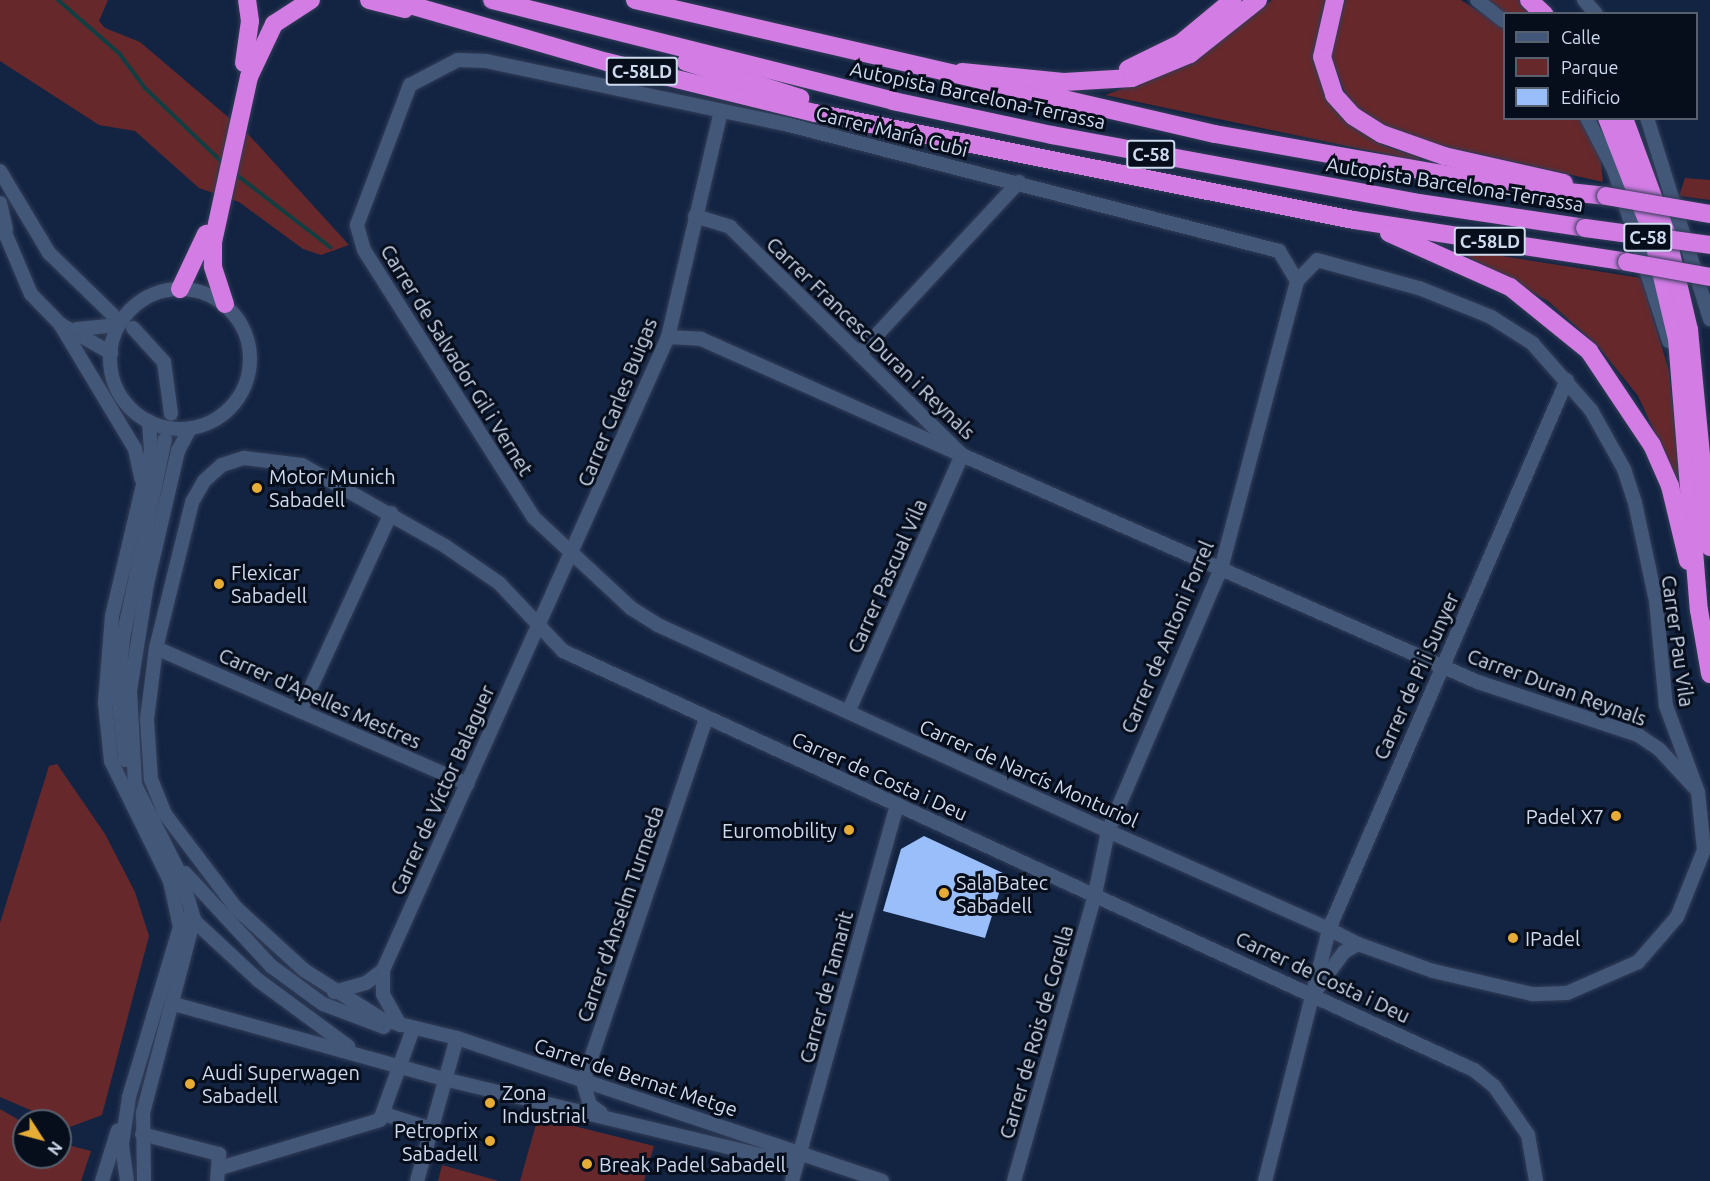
<!DOCTYPE html>
<html>
<head>
<meta charset="utf-8">
<style>
	body { margin:0 }
	#map { position:relative; width:1710px; height:1181px; overflow:hidden; background:#122442; font-family:Ubuntu,sans-serif }
	div>[style] { position:absolute }
	[style*='--x'] { left:calc(var(--x)*1px); top:calc(var(--y)*1px); width:calc(var(--w)*1px); rotate:calc(var(--a)*1deg) }
	.green>* { inset:0; background:#67282b }
	.stream>* { height:4px; margin:-2px; padding:0 2px; transform-origin:2px; border-radius:2px; background:#123e41 }
	.building>* { inset:0; background:#9abefa }
	.minor-tunnel>* { height:14px; margin-top:-7px; transform-origin:0; background:repeating-linear-gradient(90deg,#2e3f5c 0 14px,transparent 0 21px) }
	.roads { filter:drop-shadow(0 0 2px #323d57) drop-shadow(0 0 2px #323d57) }
	.minor>* { height:14px; margin:-7px; padding:0 7px; transform-origin:7px; border-radius:7px; background:#435779 }
	.minor>.ring { margin:-7px; padding:0; box-sizing:content-box; background:none; border:14px solid #435779; border-radius:50% }
	.highway>* { height:18px; margin:-9px; padding:0 9px; transform-origin:9px; border-radius:9px; background:#d27ce4 }
	.bridges { filter:drop-shadow(0 0 2px #323d57) drop-shadow(0 0 2px #323d57) }
	.highway-bridge>* { height:18px; margin:-9px; padding:0 9px; transform-origin:9px; border-radius:9px; background:#d27ce4 }
	.dots>* { width:16px; height:16px; translate:-50% -50%; box-sizing:border-box; border:3px solid #060e1b; border-radius:50% }
	span { translate:-50% -50%; white-space:nowrap; text-align:center; line-height:1.15; -webkit-text-stroke:6px #060e1b; paint-order:stroke }
	.shield-label span { padding:2px 4px; background:#060e1b; border:2px solid; border-radius:4px; -webkit-text-stroke-width:0 }
	.shield-label { font-size:18px; color:#cedaee; font-weight:700 }
	.street-label { font-size:20px; color:#cedaee }
	.poi-label { font-size:20px; color:#cedaee }
	.left { translate:0 -50%; text-align:left }
	.right { translate:-100% -50%; text-align:right }
	.legend { position:absolute; left:1503px; top:12px; width:195px; height:108px; box-sizing:border-box; background:#060e1b; border:2px solid #56606f; margin:0; padding:8px 10px; list-style:none; font-size:18px; color:#cedaee }
	.legend li { display:flex; align-items:center; gap:12px; height:30px }
	.legend b { width:30px; border:2px solid #56606f }
	.north { position:absolute; left:12px; top:1109px; width:60px; height:60px; box-sizing:border-box; background:#060e1b; border:2px solid #56606f; border-radius:50%; rotate:126deg; font-size:16px; font-weight:700; line-height:24px; text-align:center; color:#cedaee }
	.north::after { content:''; display:block; margin:auto; width:21px; height:27px; background:#e7ac36; clip-path:polygon(50% 0,100% 100%,50% 72%,0 100%) }
</style>
</head>
<body>
<div id="map">
	<div class="green">
		<div style="clip-path:polygon(0 0,108px 0,99px 21px,105px 28px,140px 42px,248px 134px,349px 245px,321px 255px,303px 249px,239px 202px,199px 188px,135px 131px,99px 125px,0 61px)"></div>
		<div style="clip-path:polygon(1272px 0,1325px 0,1314px 56px,1344px 118px,1387px 147px,1421px 157px,1418px 161px,1105px 95px,1190px 64px)"></div>
		<div style="clip-path:polygon(1345px 0,1461px 0,1498px 24px,1504px 30px,1504px 118px,1581px 119px,1600px 153px,1603px 182px,1434px 144px,1369px 119px,1348px 100px,1332px 61px,1331px 45px)"></div>
		<div style="clip-path:polygon(1488px 0,1519px 0,1532px 13px,1505px 13px)"></div>
		<div style="clip-path:polygon(1685px 178px,1710px 180px,1710px 200px,1679px 196px)"></div>
		<div style="clip-path:polygon(1452px 248px,1641px 278px,1669px 371px,1682px 491px,1638px 396px,1599px 347px,1548px 301px)"></div>
		<div style="clip-path:polygon(57px 764px,105px 834px,135px 892px,149px 936px,102px 1115px,70px 1127px,0 1097px,0 923px,49px 766px)"></div>
		<div style="clip-path:polygon(0 1109px,24px 1123px,24px 1157px,60px 1157px,60px 1143px,91px 1151px,81px 1181px,0 1181px)"></div>
		<div style="clip-path:polygon(538px 1117px,654px 1146px,644px 1181px,520px 1181px)"></div>
		<div style="clip-path:polygon(442px 1165px,499px 1181px,438px 1181px)"></div>
	</div>
	<div class="stream">
		<div style="--x:58;--y:0;--w:81;--a:41"></div>
		<div style="--x:119;--y:53;--w:44;--a:53.4"></div>
		<div style="--x:145;--y:88;--w:108;--a:43.9"></div>
		<div style="--x:233;--y:172;--w:123;--a:37.7"></div>
	</div>
	<div class="building">
		<div style="clip-path:polygon(924px 836px,1005px 874px,985px 938px,883px 911px,901px 849px)"></div>
	</div>
	<div class="minor-tunnel">
		<div style="--x:165;--y:439;--w:26;--a:-77"></div>
	</div>
	<div class="roads">
		<div class="minor">
			<div style="--x:1477;--y:0;--w:34;--a:38"></div>
			<div style="--x:1584;--y:0;--w:18;--a:49"></div>
			<div style="--x:1587;--y:118;--w:59;--a:62.6"></div>
			<div style="--x:1614;--y:170;--w:180;--a:72.2"></div>
			<div style="--x:1647;--y:118;--w:211;--a:72.6"></div>
			<div style="--x:0;--y:171;--w:96;--a:59.1"></div>
			<div style="--x:49;--y:253;--w:88;--a:44.1"></div>
			<div style="--x:0;--y:203;--w:27;--a:77"></div>
			<div style="--x:695;--y:216;--w:37;--a:17"></div>
			<div style="--x:730;--y:227;--w:325;--a:44.5"></div>
			<div style="--x:962;--y:455;--w:564;--a:23.75"></div>
			<div style="--x:1478;--y:682;--w:169;--a:18.3"></div>
			<div style="--x:1638;--y:735;--w:25;--a:34"></div>
			<div style="--x:1659;--y:749;--w:52;--a:47.4"></div>
			<div style="--x:0;--y:221;--w:79;--a:67"></div>
			<div style="--x:31;--y:294;--w:42;--a:46"></div>
			<div style="--x:60;--y:324;--w:59;--a:29.6"></div>
			<div class="ring" style="left:110px;top:289px;width:126px;height:126px"></div>
			<div style="--x:60;--y:324;--w:146;--a:59"></div>
			<div style="--x:135;--y:449;--w:30;--a:78"></div>
			<div style="--x:133;--y:328;--w:46;--a:47.6"></div>
			<div style="--x:164;--y:362;--w:52;--a:82.3"></div>
			<div style="--x:77;--y:329;--w:42;--a:-5.4"></div>
			<div style="--x:668;--y:337;--w:33;--a:3"></div>
			<div style="--x:701;--y:339;--w:286;--a:24"></div>
			<div style="--x:962;--y:455;--w:281;--a:113.9"></div>
			<div style="--x:859;--y:354;--w:235;--a:-47.1"></div>
			<div style="--x:156;--y:648;--w:340;--a:23.6"></div>
			<div style="--x:300;--y:711;--w:218;--a:-65.3"></div>
			<div style="--x:125;--y:760;--w:66;--a:-96.1"></div>
			<div style="--x:118;--y:694;--w:56;--a:-84.9"></div>
			<div style="--x:123;--y:638;--w:203;--a:-78.1"></div>
			<div style="--x:185;--y:873;--w:127;--a:47.2"></div>
			<div style="--x:271;--y:966;--w:64;--a:36.2"></div>
			<div style="--x:323;--y:1004;--w:65;--a:20.7"></div>
			<div style="--x:189;--y:916;--w:94;--a:42.8"></div>
			<div style="--x:258;--y:980;--w:112;--a:36.3"></div>
			<div style="--x:1316;--y:990;--w:47;--a:-53.6"></div>
			<div style="--x:1344;--y:952;--w:16;--a:-30"></div>
			<div style="--x:334;--y:992;--w:33;--a:-16"></div>
			<div style="--x:366;--y:983;--w:21;--a:-37"></div>
			<div style="--x:174;--y:1004;--w:284;--a:15.5"></div>
			<div style="--x:448;--y:1080;--w:347;--a:13.5"></div>
			<div style="--x:785;--y:1161;--w:16;--a:-15"></div>
			<div style="--x:400;--y:1025;--w:35;--a:-119"></div>
			<div style="--x:383;--y:994;--w:24;--a:-90"></div>
			<div style="--x:383;--y:970;--w:694;--a:-65.76"></div>
			<div style="--x:668;--y:337;--w:232;--a:-76.8"></div>
			<div style="--x:601;--y:1113;--w:14;--a:-144"></div>
			<div style="--x:590;--y:1105;--w:24;--a:-107"></div>
			<div style="--x:583;--y:1082;--w:383;--a:-71.3"></div>
			<div style="--x:384;--y:1114;--w:50;--a:17.4"></div>
			<div style="--x:142;--y:1134;--w:80;--a:14.6"></div>
			<div style="--x:219;--y:1154;--w:27;--a:94"></div>
			<div style="--x:220;--y:1168;--w:167;--a:-16.7"></div>
			<div style="--x:380;--y:1120;--w:97;--a:-70.1"></div>
			<div style="--x:102;--y:1181;--w:53;--a:-72.6"></div>
			<div style="--x:127;--y:1181;--w:37;--a:-98"></div>
			<div style="--x:122;--y:1144;--w:48;--a:-81.5"></div>
			<div style="--x:129;--y:1097;--w:177;--a:-73.3"></div>
			<div style="--x:180;--y:927;--w:47;--a:-102.3"></div>
			<div style="--x:170;--y:881;--w:134;--a:-116.2"></div>
			<div style="--x:111;--y:761;--w:58;--a:-95.9"></div>
			<div style="--x:105;--y:703;--w:87;--a:-85.4"></div>
			<div style="--x:112;--y:616;--w:170;--a:-76.7"></div>
			<div style="--x:151;--y:451;--w:30;--a:-94"></div>
			<div style="--x:144;--y:1181;--w:68;--a:-90.8"></div>
			<div style="--x:143;--y:1113;--w:201;--a:-75.3"></div>
			<div style="--x:194;--y:919;--w:45;--a:-106.8"></div>
			<div style="--x:181;--y:876;--w:102;--a:-116.8"></div>
			<div style="--x:135;--y:785;--w:94;--a:-93"></div>
			<div style="--x:130;--y:691;--w:108;--a:-81"></div>
			<div style="--x:147;--y:584;--w:137;--a:-76.9"></div>
			<div style="--x:178;--y:451;--w:26;--a:-62"></div>
			<div style="--x:417;--y:1181;--w:148;--a:-74.4"></div>
			<div style="--x:792;--y:1181;--w:391;--a:-74.4"></div>
			<div style="--x:882;--y:1181;--w:448;--a:-161.4"></div>
			<div style="--x:457;--y:1038;--w:76;--a:-166.3"></div>
			<div style="--x:383;--y:1020;--w:93;--a:-147.7"></div>
			<div style="--x:304;--y:970;--w:92;--a:-137.6"></div>
			<div style="--x:236;--y:908;--w:118;--a:-127.1"></div>
			<div style="--x:165;--y:814;--w:37;--a:-112"></div>
			<div style="--x:151;--y:780;--w:61;--a:-93.8"></div>
			<div style="--x:147;--y:719;--w:72;--a:-82.8"></div>
			<div style="--x:156;--y:648;--w:150;--a:-76.1"></div>
			<div style="--x:192;--y:502;--w:24;--a:-60"></div>
			<div style="--x:204;--y:481;--w:24;--a:-42"></div>
			<div style="--x:222;--y:465;--w:23;--a:-18"></div>
			<div style="--x:244;--y:458;--w:58;--a:6.9"></div>
			<div style="--x:302;--y:465;--w:164;--a:29.5"></div>
			<div style="--x:445;--y:546;--w:65;--a:34.4"></div>
			<div style="--x:499;--y:583;--w:93;--a:46.7"></div>
			<div style="--x:563;--y:651;--w:1003;--a:24.7"></div>
			<div style="--x:1474;--y:1070;--w:26;--a:39"></div>
			<div style="--x:1494;--y:1086;--w:60;--a:55.2"></div>
			<div style="--x:1528;--y:1135;--w:47;--a:80.1"></div>
			<div style="--x:1014;--y:1181;--w:298;--a:-74.2"></div>
			<div style="--x:1095;--y:894;--w:64;--a:-78.3"></div>
			<div style="--x:1108;--y:831;--w:285;--a:-66.7"></div>
			<div style="--x:1221;--y:569;--w:298;--a:-75.2"></div>
			<div style="--x:1297;--y:281;--w:29;--a:-46"></div>
			<div style="--x:1317;--y:260;--w:106;--a:15.4"></div>
			<div style="--x:1419;--y:288;--w:78;--a:21.9"></div>
			<div style="--x:1491;--y:317;--w:49;--a:32.4"></div>
			<div style="--x:1532;--y:343;--w:89;--a:48.6"></div>
			<div style="--x:1591;--y:410;--w:68;--a:60.8"></div>
			<div style="--x:1624;--y:469;--w:36;--a:72"></div>
			<div style="--x:1635;--y:503;--w:100;--a:77.9"></div>
			<div style="--x:1656;--y:601;--w:105;--a:84.6"></div>
			<div style="--x:1666;--y:706;--w:92;--a:69.6"></div>
			<div style="--x:1698;--y:792;--w:58;--a:84.1"></div>
			<div style="--x:1704;--y:850;--w:72;--a:111.9"></div>
			<div style="--x:1677;--y:917;--w:60;--a:130.9"></div>
			<div style="--x:1638;--y:962;--w:77;--a:156.4"></div>
			<div style="--x:1567;--y:993;--w:35;--a:178"></div>
			<div style="--x:1532;--y:994;--w:102;--a:-166.9"></div>
			<div style="--x:1433;--y:971;--w:80;--a:-160.2"></div>
			<div style="--x:1358;--y:944;--w:33;--a:-153"></div>
			<div style="--x:1329;--y:929;--w:242;--a:-156.1"></div>
			<div style="--x:1108;--y:831;--w:495;--a:-155.4"></div>
			<div style="--x:658;--y:625;--w:32;--a:-148"></div>
			<div style="--x:631;--y:608;--w:132;--a:-137.1"></div>
			<div style="--x:534;--y:518;--w:317;--a:-122.4"></div>
			<div style="--x:364;--y:250;--w:26;--a:-106"></div>
			<div style="--x:357;--y:225;--w:150;--a:-69.3"></div>
			<div style="--x:410;--y:85;--w:54;--a:-27.5"></div>
			<div style="--x:458;--y:60;--w:28;--a:2"></div>
			<div style="--x:486;--y:61;--w:310;--a:11.9"></div>
			<div style="--x:789;--y:125;--w:506;--a:14.42"></div>
			<div style="--x:1279;--y:251;--w:35;--a:59"></div>
			<div style="--x:1265;--y:1181;--w:260;--a:-75.7"></div>
			<div style="--x:1329;--y:929;--w:598;--a:-66.56"></div>
		</div>
		<div class="highway">
			<div style="--x:369;--y:0;--w:37;--a:14"></div>
			<div style="--x:393;--y:0;--w:223;--a:16.2"></div>
			<div style="--x:607;--y:62;--w:214;--a:13.8"></div>
			<div style="--x:815;--y:113;--w:550;--a:11.23"></div>
			<div style="--x:1354;--y:220;--w:276;--a:8.7"></div>
			<div style="--x:492;--y:0;--w:414;--a:14.1"></div>
			<div style="--x:893;--y:101;--w:163;--a:12.1"></div>
			<div style="--x:1052;--y:135;--w:366;--a:10.5"></div>
			<div style="--x:1412;--y:202;--w:175;--a:8.5"></div>
			<div style="--x:635;--y:0;--w:595;--a:13.01"></div>
			<div style="--x:1215;--y:134;--w:292;--a:10"></div>
			<div style="--x:1503;--y:185;--w:104;--a:6.1"></div>
			<div style="--x:1335;--y:0;--w:58;--a:102.8"></div>
			<div style="--x:1322;--y:57;--w:40;--a:72"></div>
			<div style="--x:1334;--y:95;--w:28;--a:48"></div>
			<div style="--x:1353;--y:116;--w:34;--a:32"></div>
			<div style="--x:1382;--y:134;--w:66;--a:19.5"></div>
			<div style="--x:1444;--y:156;--w:123;--a:12.7"></div>
			<div style="--x:1529;--y:0;--w:21;--a:43"></div>
			<div style="--x:686;--y:62;--w:120;--a:17.5"></div>
			<div style="--x:244;--y:63;--w:42;--a:-81.9"></div>
			<div style="--x:250;--y:21;--w:21;--a:-98"></div>
			<div style="--x:1128;--y:69;--w:59;--a:-26.1"></div>
			<div style="--x:1181;--y:43;--w:67;--a:-39.6"></div>
			<div style="--x:962;--y:72;--w:102;--a:5.6"></div>
			<div style="--x:1064;--y:82;--w:68;--a:-3.4"></div>
			<div style="--x:1132;--y:78;--w:63;--a:-22.5"></div>
			<div style="--x:1190;--y:54;--w:87;--a:-38.5"></div>
			<div style="--x:1607;--y:118;--w:120;--a:68.6"></div>
			<div style="--x:1651;--y:230;--w:112;--a:76.6"></div>
			<div style="--x:1677;--y:339;--w:272;--a:85.4"></div>
			<div style="--x:1699;--y:610;--w:65;--a:80.2"></div>
			<div style="--x:1624;--y:118;--w:121;--a:69.8"></div>
			<div style="--x:1666;--y:232;--w:101;--a:76.8"></div>
			<div style="--x:1689;--y:330;--w:218;--a:84.5"></div>
			<div style="--x:1389;--y:233;--w:133;--a:24.1"></div>
			<div style="--x:1510;--y:287;--w:102;--a:39"></div>
			<div style="--x:1589;--y:351;--w:113;--a:56.2"></div>
			<div style="--x:1652;--y:445;--w:45;--a:66.3"></div>
			<div style="--x:1670;--y:486;--w:77;--a:76.5"></div>
			<div style="--x:180;--y:289;--w:61;--a:-64.7"></div>
			<div style="--x:225;--y:304;--w:40;--a:-108"></div>
			<div style="--x:213;--y:266;--w:24;--a:-90"></div>
			<div style="--x:213;--y:242;--w:169;--a:-77.7"></div>
			<div style="--x:249;--y:77;--w:59;--a:-64.7"></div>
			<div style="--x:274;--y:24;--w:44;--a:-33"></div>
		</div>
	</div>
	<div class="bridges">
		<div class="highway-bridge">
			<div style="--x:1606;--y:196;--w:106;--a:9.8"></div>
			<div style="--x:1585;--y:228;--w:126;--a:7.7"></div>
			<div style="--x:1627;--y:262;--w:84;--a:10.2"></div>
		</div>
	</div>
	<div class="dots">
		<div style="left:257px;top:488px;background:#e7ac36"></div>
		<div style="left:219px;top:584px;background:#e7ac36"></div>
		<div style="left:1616px;top:816px;background:#e7ac36"></div>
		<div style="left:849px;top:830px;background:#e7ac36"></div>
		<div style="left:944px;top:893px;background:#e7ac36"></div>
		<div style="left:1513px;top:938px;background:#e7ac36"></div>
		<div style="left:190px;top:1084px;background:#e7ac36"></div>
		<div style="left:490px;top:1103px;background:#e7ac36"></div>
		<div style="left:490px;top:1141px;background:#e7ac36"></div>
		<div style="left:587px;top:1164px;background:#e7ac36"></div>
	</div>
	<div class="shield-label">
		<span style="left:642px;top:71px">C-58LD</span>
		<span style="left:1151px;top:154px">C-58</span>
		<span style="left:1648px;top:237px">C-58</span>
		<span style="left:1490px;top:241px">C-58LD</span>
	</div>
	<div class="street-label">
		<span style="left:978px;top:95px;rotate:12deg">Autopista Barcelona-Terrassa</span>
		<span style="left:892px;top:131px;rotate:14deg">Carrer María Cubi</span>
		<span style="left:1455px;top:184px;rotate:9deg">Autopista Barcelona-Terrassa</span>
		<span style="left:871px;top:338px;rotate:44deg">Carrer Francesc Duran i Reynals</span>
		<span style="left:457px;top:360px;rotate:58deg">Carrer de Salvador Gil i Vernet</span>
		<span style="left:617px;top:402px;rotate:-68deg">Carrer Carles Buigas</span>
		<span style="left:887px;top:576px;rotate:-66deg">Carrer Pascual Vila</span>
		<span style="left:1167px;top:637px;rotate:-67deg">Carrer de Antoni Forrel</span>
		<span style="left:1678px;top:641px;rotate:82deg">Carrer Pau Vila</span>
		<span style="left:1416px;top:676px;rotate:-66deg">Carrer de Pi i Sunyer</span>
		<span style="left:1557px;top:687px;rotate:20deg">Carrer Duran Reynals</span>
		<span style="left:320px;top:698px;rotate:24deg">Carrer d'Apelles Mestres</span>
		<span style="left:1029px;top:773px;rotate:24deg">Carrer de Narcís Monturiol</span>
		<span style="left:880px;top:776px;rotate:24deg">Carrer de Costa i Deu</span>
		<span style="left:442px;top:790px;rotate:-66deg">Carrer de Víctor Balaguer</span>
		<span style="left:620px;top:914px;rotate:-71deg">Carrer d'Anselm Turmeda</span>
		<span style="left:1323px;top:977px;rotate:25deg">Carrer de Costa i Deu</span>
		<span style="left:826px;top:987px;rotate:-75deg">Carrer de Tamarit</span>
		<span style="left:1036px;top:1032px;rotate:-74deg">Carrer de Rois de Corella</span>
		<span style="left:636px;top:1077px;rotate:18deg">Carrer de Bernat Metge</span>
	</div>
	<div class="poi-label">
		<span class="left" style="left:269px;top:488px">Motor Munich<br>Sabadell</span>
		<span class="left" style="left:231px;top:584px">Flexicar<br>Sabadell</span>
		<span class="right" style="left:1604px;top:816px">Padel X7</span>
		<span class="right" style="left:837px;top:830px">Euromobility</span>
		<span class="left" style="left:956px;top:894px">Sala Batec<br>Sabadell</span>
		<span class="left" style="left:1525px;top:938px">IPadel</span>
		<span class="left" style="left:202px;top:1084px">Audi Superwagen<br>Sabadell</span>
		<span class="left" style="left:502px;top:1104px">Zona<br>Industrial</span>
		<span class="right" style="left:478px;top:1142px">Petroprix<br>Sabadell</span>
		<span class="left" style="left:599px;top:1164px">Break Padel Sabadell</span>
	</div>
	<ul class="legend">
	<li><b style="height:8px;background:#435779"></b>Calle</li>
	<li><b style="height:16px;background:#67282b"></b>Parque</li>
	<li><b style="height:16px;background:#9abefa"></b>Edificio</li>
	</ul>
	<div class="north">N</div>
</div>
</body>
</html>
